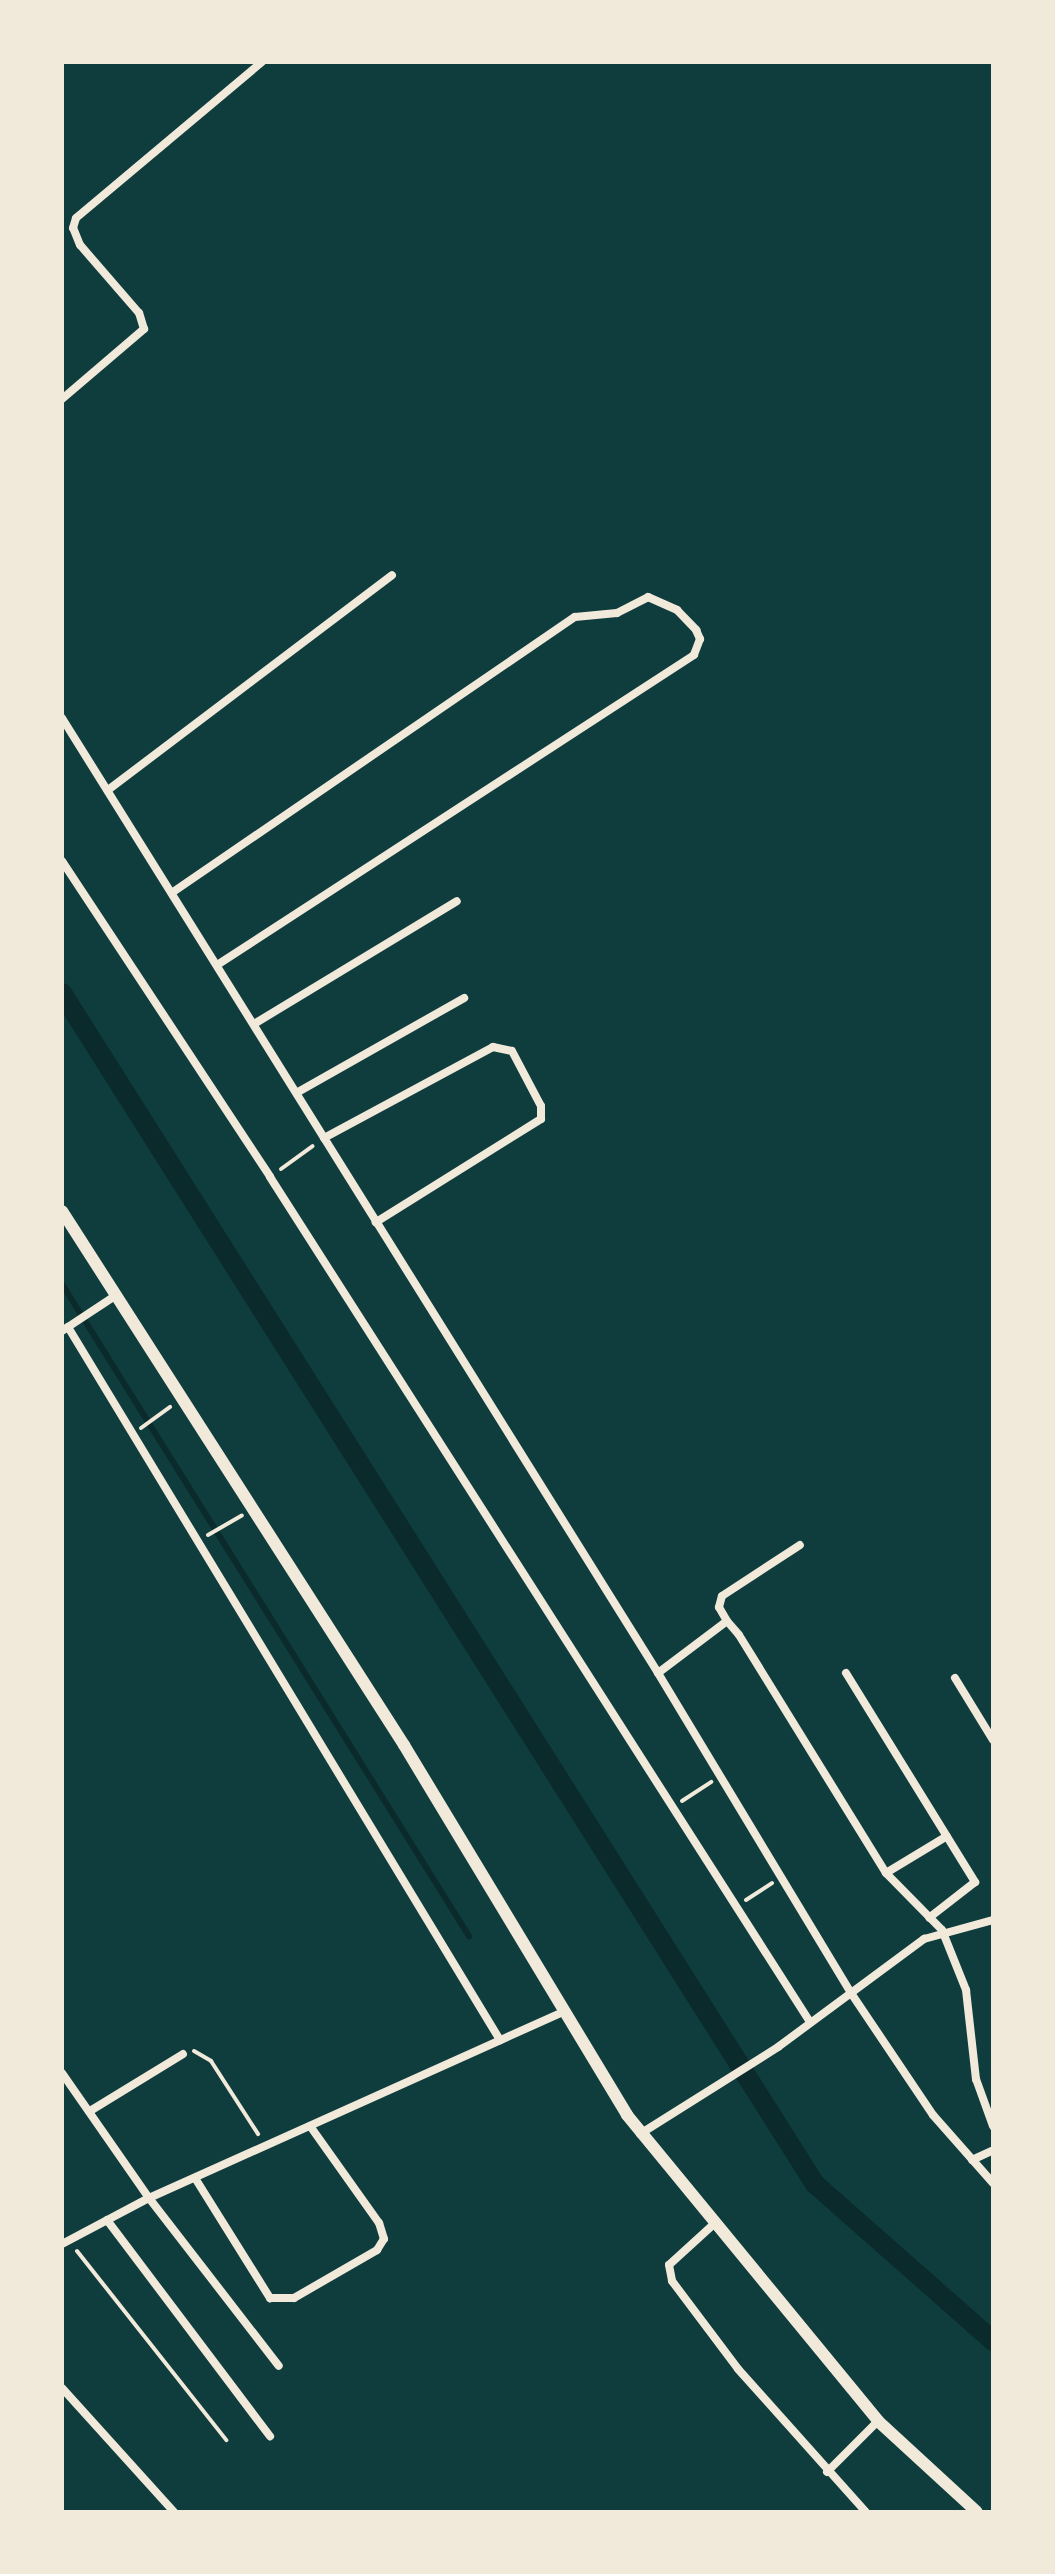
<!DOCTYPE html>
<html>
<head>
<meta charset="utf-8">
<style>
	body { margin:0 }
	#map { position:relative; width:1055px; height:2574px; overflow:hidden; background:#0f3d3e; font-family:"Exo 2",sans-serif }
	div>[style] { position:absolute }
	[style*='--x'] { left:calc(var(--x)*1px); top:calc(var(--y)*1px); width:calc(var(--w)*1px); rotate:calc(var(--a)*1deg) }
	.stream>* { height:6px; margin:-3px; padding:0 3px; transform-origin:3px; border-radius:3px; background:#0a2a2b }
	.canal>* { height:20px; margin:-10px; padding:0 10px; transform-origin:10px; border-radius:10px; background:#0a2a2b }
	.path>* { height:4px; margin:-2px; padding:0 2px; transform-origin:2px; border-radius:2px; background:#f1e9da }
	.minor>* { height:8px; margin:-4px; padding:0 4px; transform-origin:4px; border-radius:4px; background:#f1e9da }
	.tertiary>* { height:12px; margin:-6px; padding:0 6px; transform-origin:6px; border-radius:6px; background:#f1e9da }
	span { translate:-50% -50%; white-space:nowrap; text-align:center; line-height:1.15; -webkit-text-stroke:8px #f1e9da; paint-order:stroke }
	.frame { position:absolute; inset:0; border:64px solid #f1e9da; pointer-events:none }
</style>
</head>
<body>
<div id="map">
	<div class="stream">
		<div style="--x:62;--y:1284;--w:769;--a:58.03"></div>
	</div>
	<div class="canal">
		<div style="--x:62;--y:993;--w:1409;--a:57.7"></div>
		<div style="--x:815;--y:2184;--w:237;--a:41.4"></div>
	</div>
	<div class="path">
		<div style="--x:281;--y:1169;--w:39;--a:-36"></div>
		<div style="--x:141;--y:1428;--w:36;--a:-36"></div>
		<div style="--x:208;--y:1535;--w:39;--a:-30"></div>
		<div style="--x:682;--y:1801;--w:35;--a:-33"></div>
		<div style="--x:746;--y:1900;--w:31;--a:-33"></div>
		<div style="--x:194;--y:2051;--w:20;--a:30"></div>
		<div style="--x:211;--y:2061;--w:87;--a:57.2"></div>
		<div style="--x:77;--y:2251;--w:241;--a:51.7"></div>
	</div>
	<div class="minor">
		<div style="--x:62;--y:399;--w:108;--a:-40.5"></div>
		<div style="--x:144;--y:329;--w:17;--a:-107"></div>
		<div style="--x:139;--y:313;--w:90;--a:-130.9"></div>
		<div style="--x:80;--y:245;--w:18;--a:-112"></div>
		<div style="--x:73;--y:228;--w:10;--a:-73"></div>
		<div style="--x:76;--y:218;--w:243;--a:-40"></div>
		<div style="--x:62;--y:718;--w:1126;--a:58.03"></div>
		<div style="--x:658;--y:1673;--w:374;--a:58.9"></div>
		<div style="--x:851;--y:1993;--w:147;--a:56.1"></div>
		<div style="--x:933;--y:2115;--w:91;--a:48.6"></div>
		<div style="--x:108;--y:790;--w:356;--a:-37.1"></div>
		<div style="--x:62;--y:861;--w:378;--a:56.6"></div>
		<div style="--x:270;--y:1177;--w:1003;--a:57.42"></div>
		<div style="--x:173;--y:892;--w:487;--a:-34.4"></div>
		<div style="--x:575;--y:617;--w:42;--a:-5.4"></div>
		<div style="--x:617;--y:613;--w:35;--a:-27"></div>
		<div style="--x:648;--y:597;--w:32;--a:24"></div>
		<div style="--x:677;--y:610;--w:28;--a:46"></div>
		<div style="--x:696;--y:630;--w:10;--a:66"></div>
		<div style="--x:700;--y:639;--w:17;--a:111"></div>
		<div style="--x:694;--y:655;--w:569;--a:146.98"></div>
		<div style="--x:254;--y:1024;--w:237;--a:-31.2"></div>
		<div style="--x:298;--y:1092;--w:191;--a:-29.5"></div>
		<div style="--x:324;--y:1138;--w:192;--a:-28.3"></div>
		<div style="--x:493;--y:1047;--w:19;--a:12"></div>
		<div style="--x:512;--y:1051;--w:62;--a:62.2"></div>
		<div style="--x:541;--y:1106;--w:13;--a:90"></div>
		<div style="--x:541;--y:1119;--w:195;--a:148"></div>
		<div style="--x:68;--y:1327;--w:56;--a:-33.4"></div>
		<div style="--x:62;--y:1331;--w:7;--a:-34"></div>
		<div style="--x:68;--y:1327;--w:834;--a:58.79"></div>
		<div style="--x:727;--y:1621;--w:16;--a:-120"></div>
		<div style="--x:719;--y:1607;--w:11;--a:-75"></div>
		<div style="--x:722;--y:1596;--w:93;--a:-33.2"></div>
		<div style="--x:658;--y:1673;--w:86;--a:-37"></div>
		<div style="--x:727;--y:1621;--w:18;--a:49"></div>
		<div style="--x:739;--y:1635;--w:280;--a:58.3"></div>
		<div style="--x:886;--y:1873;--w:80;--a:45.5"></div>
		<div style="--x:942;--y:1930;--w:65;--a:68.2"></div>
		<div style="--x:966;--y:1990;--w:90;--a:83.6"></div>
		<div style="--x:976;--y:2079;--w:50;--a:70.1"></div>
		<div style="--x:846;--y:1673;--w:246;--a:58.3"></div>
		<div style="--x:975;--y:1882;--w:58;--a:142"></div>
		<div style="--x:955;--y:1678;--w:73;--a:58.5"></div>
		<div style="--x:886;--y:1873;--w:71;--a:-31.2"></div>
		<div style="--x:62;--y:2073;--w:152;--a:55.2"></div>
		<div style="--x:149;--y:2198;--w:212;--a:52.3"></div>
		<div style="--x:90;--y:2111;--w:109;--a:-31.5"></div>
		<div style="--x:640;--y:2134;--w:163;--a:-32.2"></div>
		<div style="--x:778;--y:2047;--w:182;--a:-36.5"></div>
		<div style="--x:924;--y:1939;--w:72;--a:-15.4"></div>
		<div style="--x:972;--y:2160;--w:23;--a:-25"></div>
		<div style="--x:195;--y:2178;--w:142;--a:58"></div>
		<div style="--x:270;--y:2298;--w:24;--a:0"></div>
		<div style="--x:294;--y:2298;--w:96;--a:-30"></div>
		<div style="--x:377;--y:2250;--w:13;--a:-58"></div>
		<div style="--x:384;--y:2239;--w:17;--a:-107"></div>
		<div style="--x:379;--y:2223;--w:119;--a:-125.4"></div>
		<div style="--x:107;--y:2220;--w:271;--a:53"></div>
		<div style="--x:715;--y:2223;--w:62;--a:137.6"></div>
		<div style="--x:669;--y:2265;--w:16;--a:79"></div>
		<div style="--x:672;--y:2281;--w:110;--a:53.1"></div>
		<div style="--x:738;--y:2369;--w:192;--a:48.2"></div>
		<div style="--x:62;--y:2244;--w:98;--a:-27.9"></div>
		<div style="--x:149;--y:2198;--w:456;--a:-24.2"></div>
		<div style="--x:62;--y:2388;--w:167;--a:47.9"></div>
		<div style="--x:827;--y:2472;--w:72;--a:-45"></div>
	</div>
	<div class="tertiary">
		<div style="--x:62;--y:1211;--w:634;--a:57.36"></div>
		<div style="--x:404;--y:1745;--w:432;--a:58.9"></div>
		<div style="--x:627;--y:2115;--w:396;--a:50.6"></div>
		<div style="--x:878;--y:2421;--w:134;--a:42.6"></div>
	</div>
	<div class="frame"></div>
</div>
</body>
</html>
